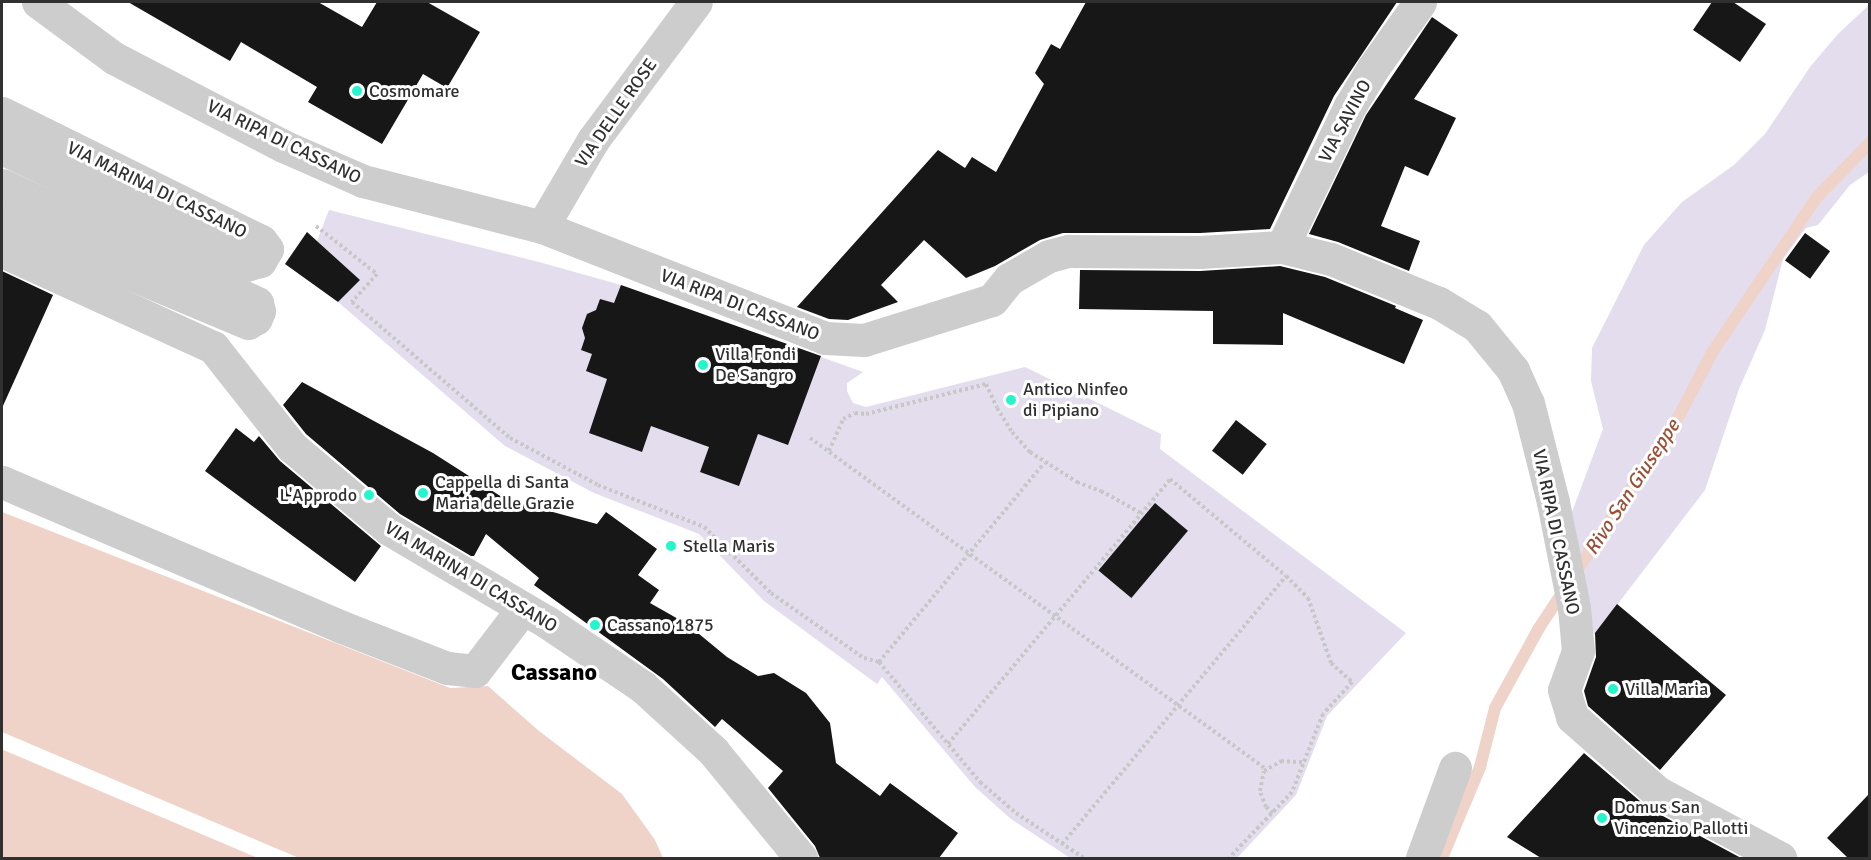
<!DOCTYPE html>
<html>
<head>
<meta charset="utf-8">
<style>
	body { margin:0 }
	#map { position:relative; width:1871px; height:860px; overflow:hidden; background:#fff; font-family:Signika,sans-serif }
	div>[style] { position:absolute }
	[style*='--x'] { left:calc(var(--x)*1px); top:calc(var(--y)*1px); width:calc(var(--w)*1px); rotate:calc(var(--a)*1deg) }
	.green>* { inset:0; background:#e3ddee }
	.water>* { inset:0; background:#efd2c8 }
	.pier>* { inset:0; background:#fff; transform-origin:0 0 }
	.stream>* { height:12px; margin:-6px; padding:0 6px; transform-origin:6px; border-radius:6px; background:#efd2c8 }
	.building>* { inset:0; background:#171717; transform-origin:0 0 }
	.path>* { height:4px; margin-top:-2px; transform-origin:0; background:repeating-linear-gradient(90deg,#c7c7c7 0 3px,transparent 0 6px) }
	.minor>* { height:33px; margin:-16.5px; padding:0 16.5px; transform-origin:16.5px; border-radius:16.5px; background:#cdcdcd }
	.dots>* { width:16px; height:16px; translate:-50% -50%; box-sizing:border-box; border:3px solid #fff; border-radius:50% }
	span { translate:-50% -50%; white-space:nowrap; text-align:center; line-height:1.15; -webkit-text-stroke:6px #fff; paint-order:stroke }
	.poi-label { font-size:18px; color:#303030 }
	.left { translate:0 -50%; text-align:left }
	.right { translate:-100% -50%; text-align:right }
	.street-label { font-size:18px; color:#303030 }
	.water-label { font-size:20px; color:#9b5036; font-style:italic }
	.district-label { font-size:24px; color:#000; font-weight:700 }
	.frame { position:absolute; inset:0; border:3px solid #303030; pointer-events:none }
</style>
</head>
<body>
<div id="map">
	<div class="green">
		<div style="clip-path:polygon(1869px 5px,1869px 172px,1850px 185px,1818px 225px,1806px 228px,1783px 259px,1765px 330px,1739px 389px,1705px 490px,1594px 635px,1572px 512px,1603px 429px,1591px 381px,1592px 348px,1644px 245px,1682px 202px,1734px 165px,1765px 134px,1810px 67px,1838px 34px)"></div>
		<div style="clip-path:polygon(329px 210px,539px 262px,621px 285px,863px 372px,847px 383px,847px 391px,853px 403px,866px 407px,1025px 367px,1161px 434px,1160px 449px,1406px 633px,1327px 716px,1296px 795px,1237px 858px,1070px 858px,1011px 819px,975px 787px,882px 677px,877px 684px,764px 601px,699px 534px,594px 493px,505px 446px,338px 302px,360px 280px,317px 241px)"></div>
	</div>
	<div class="water">
		<div style="clip-path:polygon(2px 512px,450px 688px,488px 686px,539px 731px,622px 794px,655px 840px,663px 858px,2px 858px)"></div>
	</div>
	<div class="pier">
		<div style="left:2px;top:732px;width:324px;height:16px;rotate:23deg"></div>
	</div>
	<div class="stream">
		<div style="--x:1442;--y:858;--w:99;--a:-67.3"></div>
		<div style="--x:1480;--y:767;--w:61;--a:-75.7"></div>
		<div style="--x:1495;--y:708;--w:91;--a:-61.2"></div>
		<div style="--x:1539;--y:628;--w:256;--a:-56.6"></div>
		<div style="--x:1680;--y:414;--w:71;--a:-62.4"></div>
		<div style="--x:1713;--y:351;--w:186;--a:-56"></div>
		<div style="--x:1817;--y:197;--w:76;--a:-45.5"></div>
	</div>
	<div class="building">
		<div style="clip-path:polygon(128px 2px,318px 2px,362px 27px,377px 2px,427px 2px,480px 32px,447px 88px,423px 74px,382px 144px,308px 102px,317px 87px,241px 42px,230px 61px)"></div>
		<div style="clip-path:polygon(1086px 2px,1397px 2px,1334px 96px,1270px 229px,1200px 233px,1063px 233px,1040px 240px,995px 266px,966px 278px,924px 240px,881px 285px,898px 302px,848px 320px,829px 319px,797px 307px,938px 150px,965px 168px,972px 157px,996px 172px,1044px 84px,1035px 73px,1051px 44px,1060px 49px)"></div>
		<div style="clip-path:polygon(1712px 2px,1733px 2px,1766px 24px,1740px 62px,1693px 30px)"></div>
		<div style="clip-path:polygon(1432px 17px,1458px 35px,1414px 99px,1456px 118px,1428px 176px,1405px 166px,1381px 226px,1420px 241px,1409px 271px,1338px 242px,1309px 234px,1366px 115px)"></div>
		<div style="clip-path:polygon(307px 232px,360px 280px,338px 302px,285px 264px)"></div>
		<div style="left:1805px;top:233px;width:31px;height:34px;rotate:36deg"></div>
		<div style="clip-path:polygon(1280px 266px,1325px 277px,1396px 306px,1395px 308px,1423px 320px,1404px 364px,1283px 313px,1283px 345px,1213px 344px,1213px 311px,1079px 309px,1080px 270px,1200px 271px)"></div>
		<div style="clip-path:polygon(2px 271px,53px 295px,2px 408px)"></div>
		<div style="clip-path:polygon(621px 285px,821px 356px,788px 445px,758px 434px,739px 486px,700px 472px,709px 447px,651px 426px,642px 452px,589px 433px,607px 379px,586px 371px,592px 354px,581px 350px,585px 338px,582px 328px,587px 314px,596px 310px,600px 299px,614px 303px)"></div>
		<div style="clip-path:polygon(302px 382px,433px 453px,505px 499px,597px 524px,606px 512px,657px 549px,638px 575px,659px 590px,650px 603px,687px 624px,727px 657px,758px 676px,774px 673px,806px 693px,830px 723px,836px 763px,880px 796px,890px 783px,958px 833px,939px 858px,820px 858px,815px 846px,768px 788px,783px 771px,722px 719px,715px 727px,663px 679px,534px 585px,539px 578px,486px 534px,474px 556px,471px 556px,400px 514px,306px 434px,283px 405px)"></div>
		<div style="left:1236px;top:420px;width:39px;height:39px;rotate:38deg"></div>
		<div style="clip-path:polygon(236px 428px,254px 442px,259px 436px,280px 461px,381px 546px,355px 582px,205px 471px)"></div>
		<div style="left:1155px;top:503px;width:43px;height:88px;rotate:40deg"></div>
		<div style="clip-path:polygon(1617px 604px,1726px 695px,1660px 770px,1588px 706px,1584px 691px,1596px 657px,1595px 633px)"></div>
		<div style="clip-path:polygon(1584px 753px,1648px 808px,1741px 858px,1541px 858px,1507px 837px)"></div>
		<div style="clip-path:polygon(1869px 794px,1869px 858px,1848px 858px,1827px 838px)"></div>
	</div>
	<div class="path">
		<div style="--x:316;--y:226;--w:78;--a:38.2"></div>
		<div style="--x:377;--y:274;--w:38;--a:132"></div>
		<div style="--x:352;--y:302;--w:208;--a:40.7"></div>
		<div style="--x:510;--y:438;--w:100;--a:28.1"></div>
		<div style="--x:598;--y:485;--w:114;--a:21.6"></div>
		<div style="--x:704;--y:527;--w:94;--a:44.6"></div>
		<div style="--x:771;--y:593;--w:113;--a:35"></div>
		<div style="--x:864;--y:658;--w:16;--a:15"></div>
		<div style="--x:879;--y:662;--w:157;--a:49.9"></div>
		<div style="--x:980;--y:782;--w:48;--a:40.7"></div>
		<div style="--x:1016;--y:813;--w:82;--a:33.5"></div>
		<div style="--x:810;--y:438;--w:563;--a:35.98"></div>
		<div style="--x:829;--y:451;--w:35;--a:-66"></div>
		<div style="--x:843;--y:419;--w:13;--a:-27"></div>
		<div style="--x:855;--y:413;--w:11;--a:5"></div>
		<div style="--x:866;--y:414;--w:124;--a:-14"></div>
		<div style="--x:986;--y:384;--w:26;--a:65"></div>
		<div style="--x:997;--y:408;--w:28;--a:58"></div>
		<div style="--x:1012;--y:432;--w:27;--a:48"></div>
		<div style="--x:1030;--y:452;--w:56;--a:32.6"></div>
		<div style="--x:1077;--y:482;--w:26;--a:21"></div>
		<div style="--x:1101;--y:491;--w:46;--a:28.8"></div>
		<div style="--x:879;--y:662;--w:259;--a:-50.3"></div>
		<div style="--x:948;--y:744;--w:346;--a:-50"></div>
		<div style="--x:1170;--y:479;--w:151;--a:39.9"></div>
		<div style="--x:1286;--y:576;--w:31;--a:45"></div>
		<div style="--x:1308;--y:598;--w:69;--a:70.5"></div>
		<div style="--x:1331;--y:663;--w:28;--a:42"></div>
		<div style="--x:1352;--y:682;--w:43;--a:132.2"></div>
		<div style="--x:1323;--y:714;--w:84;--a:111.7"></div>
		<div style="--x:1292;--y:792;--w:91;--a:133.7"></div>
		<div style="--x:1273;--y:813;--w:9;--a:-139"></div>
		<div style="--x:1266;--y:807;--w:17;--a:-111"></div>
		<div style="--x:1260;--y:791;--w:20;--a:-79"></div>
		<div style="--x:1264;--y:771;--w:20;--a:-30"></div>
		<div style="--x:1281;--y:761;--w:22;--a:3"></div>
		<div style="--x:1062;--y:844;--w:349;--a:-50.1"></div>
	</div>
	<div class="minor">
		<div style="--x:38;--y:2;--w:94;--a:36.4"></div>
		<div style="--x:114;--y:58;--w:191;--a:27.5"></div>
		<div style="--x:283;--y:146;--w:87;--a:23.6"></div>
		<div style="--x:363;--y:181;--w:185;--a:14.4"></div>
		<div style="--x:542;--y:227;--w:304;--a:21.4"></div>
		<div style="--x:825;--y:338;--w:39;--a:3"></div>
		<div style="--x:864;--y:340;--w:134;--a:-17.4"></div>
		<div style="--x:992;--y:300;--w:27;--a:-51"></div>
		<div style="--x:1009;--y:279;--w:46;--a:-29.9"></div>
		<div style="--x:1049;--y:256;--w:20;--a:-15"></div>
		<div style="--x:1068;--y:251;--w:132;--a:0.4"></div>
		<div style="--x:1200;--y:252;--w:82;--a:-3.5"></div>
		<div style="--x:1282;--y:247;--w:50;--a:13.8"></div>
		<div style="--x:1331;--y:259;--w:117;--a:22.2"></div>
		<div style="--x:1439;--y:303;--w:44;--a:31.2"></div>
		<div style="--x:1477;--y:326;--w:57;--a:50.7"></div>
		<div style="--x:1513;--y:370;--w:36;--a:66"></div>
		<div style="--x:1528;--y:403;--w:102;--a:75.8"></div>
		<div style="--x:1553;--y:502;--w:108;--a:78.8"></div>
		<div style="--x:1574;--y:608;--w:43;--a:84.7"></div>
		<div style="--x:1578;--y:651;--w:41;--a:109.7"></div>
		<div style="--x:1564;--y:690;--w:28;--a:73"></div>
		<div style="--x:1572;--y:717;--w:113;--a:41.4"></div>
		<div style="--x:1657;--y:792;--w:140;--a:28.2"></div>
		<div style="--x:2;--y:113;--w:289;--a:26.3"></div>
		<div style="--x:261;--y:241;--w:10;--a:53"></div>
		<div style="--x:267;--y:249;--w:14;--a:120"></div>
		<div style="--x:260;--y:261;--w:15;--a:164"></div>
		<div style="--x:246;--y:265;--w:271;--a:-154.4"></div>
		<div style="--x:2;--y:185;--w:281;--a:24.8"></div>
		<div style="--x:257;--y:303;--w:8;--a:76"></div>
		<div style="--x:259;--y:311;--w:8;--a:113"></div>
		<div style="--x:256;--y:318;--w:9;--a:148"></div>
		<div style="--x:248;--y:323;--w:267;--a:-157.3"></div>
		<div style="--x:542;--y:227;--w:101;--a:-59.6"></div>
		<div style="--x:593;--y:140;--w:172;--a:-53.3"></div>
		<div style="--x:1282;--y:247;--w:157;--a:-64.3"></div>
		<div style="--x:1350;--y:106;--w:44;--a:-58.8"></div>
		<div style="--x:1373;--y:68;--w:81;--a:-54.5"></div>
		<div style="--x:2;--y:251;--w:232;--a:24.5"></div>
		<div style="--x:213;--y:347;--w:127;--a:51.7"></div>
		<div style="--x:292;--y:447;--w:127;--a:40.2"></div>
		<div style="--x:389;--y:529;--w:183;--a:30.5"></div>
		<div style="--x:547;--y:622;--w:116;--a:34.1"></div>
		<div style="--x:643;--y:687;--w:95;--a:42.4"></div>
		<div style="--x:713;--y:751;--w:139;--a:50.6"></div>
		<div style="--x:2;--y:482;--w:370;--a:23.1"></div>
		<div style="--x:342;--y:627;--w:113;--a:21.3"></div>
		<div style="--x:447;--y:668;--w:28;--a:6"></div>
		<div style="--x:475;--y:671;--w:79;--a:-52.7"></div>
		<div style="--x:1422;--y:858;--w:96;--a:-69.9"></div>
	</div>
	<div class="dots">
		<div style="left:357px;top:91px;background:#24f5cc"></div>
		<div style="left:703px;top:365px;background:#24f5cc"></div>
		<div style="left:1011px;top:400px;background:#24f5cc"></div>
		<div style="left:423px;top:493px;background:#24f5cc"></div>
		<div style="left:369px;top:495px;background:#24f5cc"></div>
		<div style="left:671px;top:546px;background:#24f5cc"></div>
		<div style="left:595px;top:625px;background:#24f5cc"></div>
		<div style="left:1613px;top:689px;background:#24f5cc"></div>
		<div style="left:1602px;top:818px;background:#24f5cc"></div>
	</div>
	<div class="poi-label">
		<span class="left" style="left:369px;top:91px">Cosmomare</span>
		<span class="left" style="left:715px;top:365px">Villa Fondi<br>De Sangro</span>
		<span class="left" style="left:1023px;top:400px">Antico Ninfeo<br>di Pipiano</span>
		<span class="left" style="left:435px;top:493px">Cappella di Santa<br>Maria delle Grazie</span>
		<span class="right" style="left:357px;top:495px">L'Approdo</span>
		<span class="left" style="left:683px;top:546px">Stella Maris</span>
		<span class="left" style="left:607px;top:625px">Cassano 1875</span>
		<span class="left" style="left:1625px;top:689px">Villa Maria</span>
		<span class="left" style="left:1614px;top:818px">Domus San<br>Vincenzio Pallotti</span>
	</div>
	<div class="street-label">
		<span style="left:616px;top:113px;rotate:-55deg">VIA DELLE ROSE</span>
		<span style="left:1345px;top:121px;rotate:-62deg">VIA SAVINO</span>
		<span style="left:284px;top:142px;rotate:26deg">VIA RIPA DI CASSANO</span>
		<span style="left:157px;top:190px;rotate:26deg">VIA MARINA DI CASSANO</span>
		<span style="left:740px;top:305px;rotate:21deg">VIA RIPA DI CASSANO</span>
		<span style="left:1556px;top:532px;rotate:78deg">VIA RIPA DI CASSANO</span>
		<span style="left:471px;top:577px;rotate:31deg">VIA MARINA DI CASSANO</span>
	</div>
	<div class="water-label">
		<span style="left:1632px;top:487px;rotate:-57deg">Rivo San Giuseppe</span>
	</div>
	<div class="district-label">
		<span style="left:554px;top:673px">Cassano</span>
	</div>
	<div class="frame"></div>
</div>
</body>
</html>
